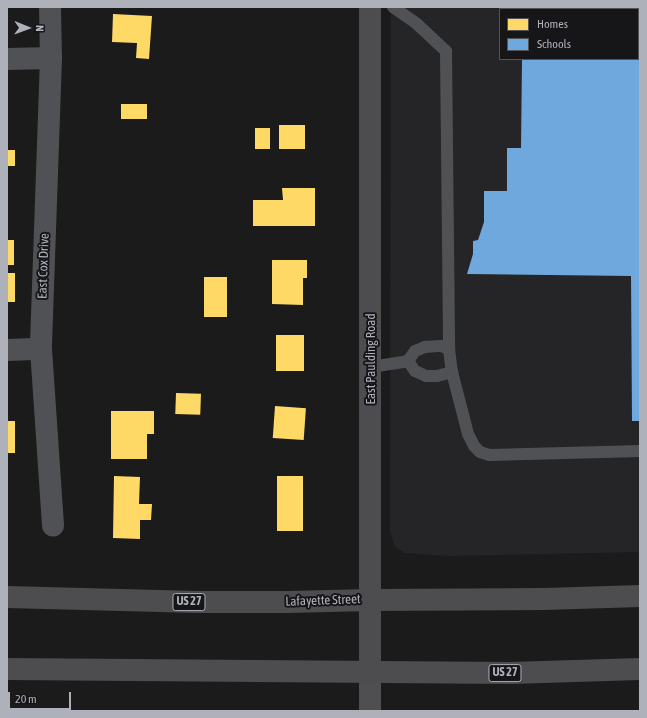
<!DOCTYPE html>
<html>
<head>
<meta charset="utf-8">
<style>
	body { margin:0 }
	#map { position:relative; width:647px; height:718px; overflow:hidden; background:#1b1b1b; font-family:"Asap Condensed",sans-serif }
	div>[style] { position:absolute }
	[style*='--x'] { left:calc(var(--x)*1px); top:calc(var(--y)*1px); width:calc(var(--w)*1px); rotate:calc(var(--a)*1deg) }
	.built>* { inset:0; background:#252527 }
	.homes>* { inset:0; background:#ffd966; transform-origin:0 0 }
	.schools>* { inset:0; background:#6fa8dc }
	.service>* { height:12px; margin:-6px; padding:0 6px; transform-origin:6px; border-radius:6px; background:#505154 }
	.minor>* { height:22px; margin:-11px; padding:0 11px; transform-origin:11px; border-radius:11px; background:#505154 }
	.secondary>* { height:22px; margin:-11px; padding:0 11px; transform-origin:11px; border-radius:11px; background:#4f4f51 }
	.primary>* { height:22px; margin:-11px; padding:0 11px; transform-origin:11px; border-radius:11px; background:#4d4d50 }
	.trunk>* { height:22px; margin:-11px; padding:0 11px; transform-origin:11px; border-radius:11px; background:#4d4d50 }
	span { translate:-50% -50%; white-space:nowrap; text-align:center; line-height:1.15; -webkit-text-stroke:4px #161517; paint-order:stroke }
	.shield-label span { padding:1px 3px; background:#161517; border:1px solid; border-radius:3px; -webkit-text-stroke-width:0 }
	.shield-label { font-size:12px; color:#aeb0ba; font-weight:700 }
	.street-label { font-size:13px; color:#aeb0ba }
	.frame { position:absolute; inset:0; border:8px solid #aeb0ba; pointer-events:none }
	.legend { position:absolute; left:499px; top:8px; width:140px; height:52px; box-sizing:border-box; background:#161517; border:1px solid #535358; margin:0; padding:5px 7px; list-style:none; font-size:12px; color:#aeb0ba }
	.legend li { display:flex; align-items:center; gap:8px; height:20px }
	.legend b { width:20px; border:1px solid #535358 }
	.north { position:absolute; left:8px; top:8px; width:40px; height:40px; -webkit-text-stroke:3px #161517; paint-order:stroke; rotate:91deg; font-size:11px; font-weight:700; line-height:16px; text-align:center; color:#aeb0ba }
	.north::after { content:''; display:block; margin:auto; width:14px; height:18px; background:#aeb0ba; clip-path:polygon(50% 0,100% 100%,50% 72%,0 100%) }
	.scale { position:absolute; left:8px; top:692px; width:63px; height:18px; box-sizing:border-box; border:2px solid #aeb0ba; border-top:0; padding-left:5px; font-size:12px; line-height:14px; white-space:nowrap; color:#aeb0ba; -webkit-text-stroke:3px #161517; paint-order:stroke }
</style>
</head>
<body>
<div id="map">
	<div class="built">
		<div style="clip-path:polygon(evenodd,391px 7px,640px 7px,640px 552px,449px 556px,405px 553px,394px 546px,390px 530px,391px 7px,500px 9px,638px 9px,638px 59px,500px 59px,500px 9px)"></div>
	</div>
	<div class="homes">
		<div style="clip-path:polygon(113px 14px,152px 16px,149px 59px,136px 58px,137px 43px,112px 42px)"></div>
		<div style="left:147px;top:104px;width:15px;height:26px;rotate:90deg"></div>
		<div style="left:279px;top:125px;width:26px;height:24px"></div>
		<div style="left:255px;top:128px;width:15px;height:21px"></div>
		<div style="left:7px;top:150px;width:8px;height:16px"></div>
		<div style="clip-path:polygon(282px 188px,315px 188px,315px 226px,253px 226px,253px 200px,283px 200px)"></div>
		<div style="left:7px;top:240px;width:7px;height:25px"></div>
		<div style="clip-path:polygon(272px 260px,307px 260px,307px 278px,303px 278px,303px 305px,272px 304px)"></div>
		<div style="left:7px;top:273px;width:8px;height:29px"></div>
		<div style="left:227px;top:277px;width:40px;height:23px;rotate:90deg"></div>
		<div style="left:304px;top:335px;width:36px;height:28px;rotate:90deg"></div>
		<div style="left:176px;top:393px;width:25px;height:21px;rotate:2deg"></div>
		<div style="left:275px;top:406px;width:31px;height:32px;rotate:4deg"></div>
		<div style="clip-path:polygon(111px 411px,154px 411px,154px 434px,147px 434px,147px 459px,111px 459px)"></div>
		<div style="left:7px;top:421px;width:8px;height:32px"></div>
		<div style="clip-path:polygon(114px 476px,140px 477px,139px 504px,152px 504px,151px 520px,140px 520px,140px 539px,113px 538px)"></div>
		<div style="left:277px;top:476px;width:26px;height:55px"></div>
	</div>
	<div class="schools">
		<div style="clip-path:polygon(522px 7px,640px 7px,640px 421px,632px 421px,631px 276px,467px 274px,473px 254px,473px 241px,478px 240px,484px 222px,484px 191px,507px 191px,507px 148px,521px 148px,522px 59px,638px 59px,638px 9px,522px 9px)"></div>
	</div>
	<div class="service">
		<div style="--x:393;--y:7;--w:29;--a:35"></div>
		<div style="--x:417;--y:24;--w:40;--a:43"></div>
		<div style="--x:446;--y:51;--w:298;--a:89.4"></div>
		<div style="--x:449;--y:349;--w:23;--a:83"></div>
		<div style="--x:452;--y:372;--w:64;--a:75.5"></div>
		<div style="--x:468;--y:434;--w:13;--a:63"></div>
		<div style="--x:474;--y:446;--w:8;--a:45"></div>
		<div style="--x:480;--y:452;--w:9;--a:18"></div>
		<div style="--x:489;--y:455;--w:151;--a:-1.5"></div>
		<div style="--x:408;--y:361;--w:12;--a:-55"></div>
		<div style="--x:415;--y:351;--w:11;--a:-22"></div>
		<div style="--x:425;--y:347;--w:16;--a:-4"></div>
		<div style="--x:441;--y:346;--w:9;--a:21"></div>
		<div style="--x:371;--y:367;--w:37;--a:-9"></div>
		<div style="--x:408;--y:361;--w:12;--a:55"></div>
		<div style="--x:415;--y:371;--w:12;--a:24"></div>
		<div style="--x:426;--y:376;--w:11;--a:0"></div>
		<div style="--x:437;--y:376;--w:16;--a:-15"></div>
	</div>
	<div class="minor">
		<div style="--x:50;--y:7;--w:51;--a:88.9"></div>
		<div style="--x:51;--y:58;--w:291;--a:92"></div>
		<div style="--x:41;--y:349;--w:177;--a:86.1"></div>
		<div style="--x:7;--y:59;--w:44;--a:-1.3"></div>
		<div style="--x:7;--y:350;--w:34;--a:-2"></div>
	</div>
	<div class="secondary">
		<div style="--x:370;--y:673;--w:38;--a:90"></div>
	</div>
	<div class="primary">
		<div style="--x:370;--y:673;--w:666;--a:-90"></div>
	</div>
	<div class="trunk">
		<div style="--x:7;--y:597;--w:190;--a:1.5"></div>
		<div style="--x:197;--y:602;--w:91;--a:0"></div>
		<div style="--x:288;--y:602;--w:82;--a:-1.4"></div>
		<div style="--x:370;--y:600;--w:174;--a:-0.3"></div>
		<div style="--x:544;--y:599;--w:96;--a:-1.8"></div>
		<div style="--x:7;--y:669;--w:503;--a:0.46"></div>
		<div style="--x:510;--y:673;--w:130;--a:-1.8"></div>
	</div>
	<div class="shield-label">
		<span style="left:189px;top:602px">US 27</span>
		<span style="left:505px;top:673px">US 27</span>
	</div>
	<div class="street-label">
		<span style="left:44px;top:266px;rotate:-88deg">East Cox Drive</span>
		<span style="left:371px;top:359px;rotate:-90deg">East Paulding Road</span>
		<span style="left:323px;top:601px;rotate:-2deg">Lafayette Street</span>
	</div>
	<div class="frame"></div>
	<ul class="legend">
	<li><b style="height:11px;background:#ffd966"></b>Homes</li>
	<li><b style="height:11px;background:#6fa8dc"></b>Schools</li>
	</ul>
	<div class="north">N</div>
	<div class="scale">20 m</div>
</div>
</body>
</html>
